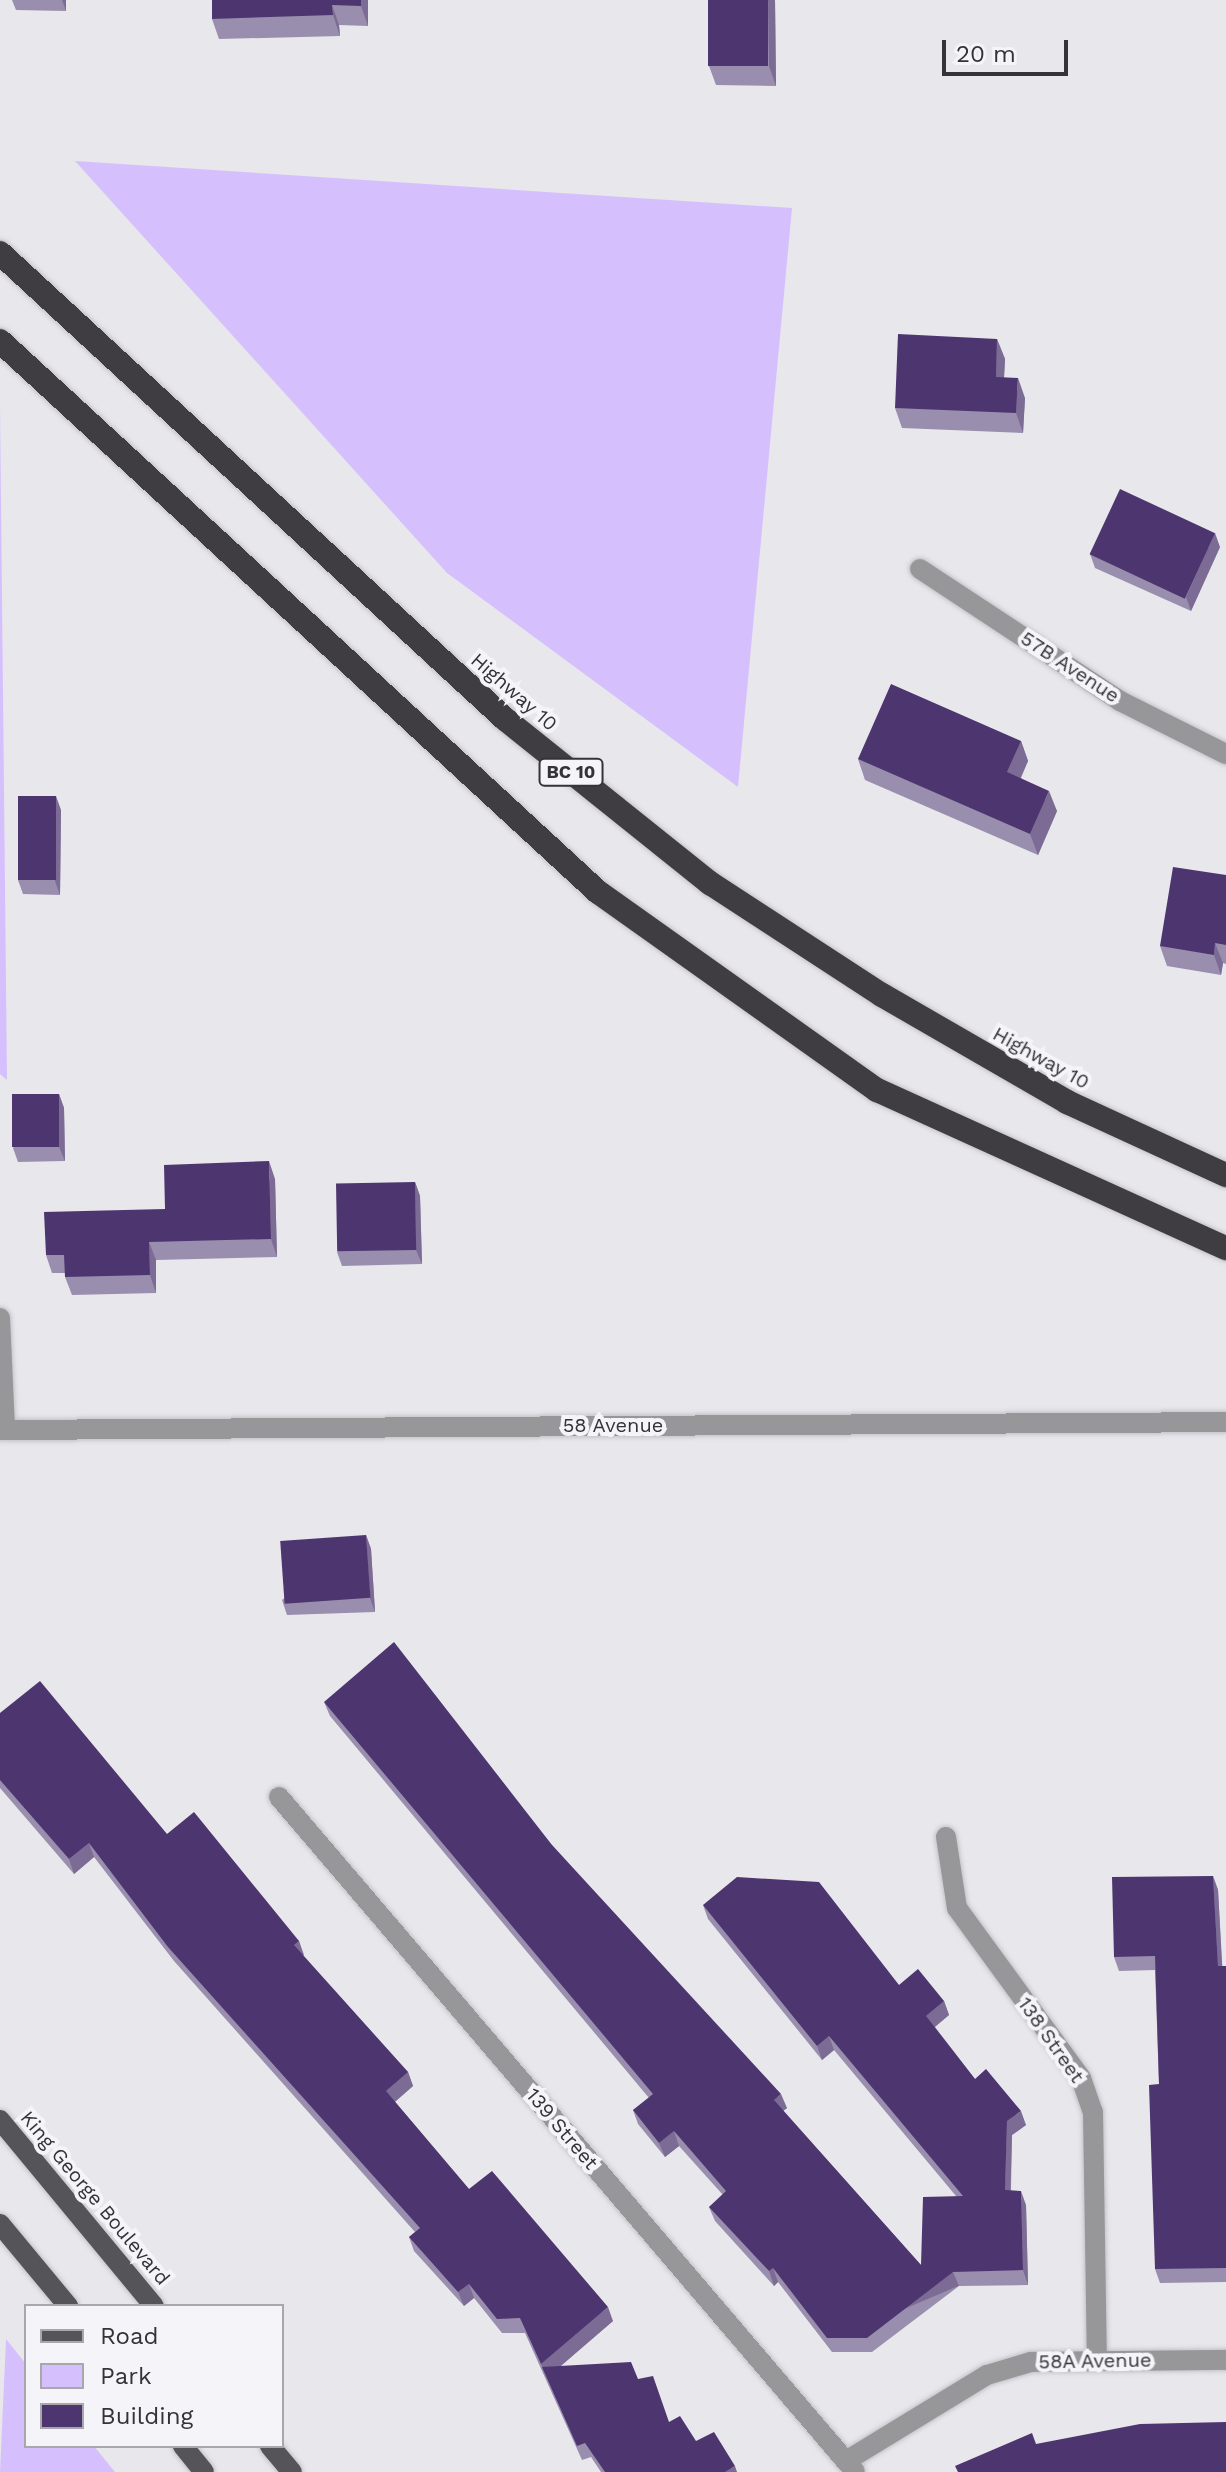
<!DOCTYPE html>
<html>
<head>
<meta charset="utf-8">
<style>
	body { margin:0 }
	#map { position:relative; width:1226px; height:2472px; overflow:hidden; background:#e8e7ec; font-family:"Work Sans",sans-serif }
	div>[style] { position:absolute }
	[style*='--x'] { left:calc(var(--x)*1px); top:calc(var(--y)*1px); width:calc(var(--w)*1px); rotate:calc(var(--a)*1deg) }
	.green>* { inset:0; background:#d5c0fd }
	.roads { filter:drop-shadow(0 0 2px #c4c3c7) drop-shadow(0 0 2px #c4c3c7) }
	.minor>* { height:20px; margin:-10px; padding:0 10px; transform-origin:10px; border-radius:10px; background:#979698 }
	.major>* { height:20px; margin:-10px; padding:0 10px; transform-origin:10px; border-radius:10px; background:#555458 }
	.highway>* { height:24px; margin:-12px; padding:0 12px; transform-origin:12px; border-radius:12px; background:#3f3d41 }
	.wall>* { inset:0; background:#9a8eae }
	.shaded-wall>* { inset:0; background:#7c6b94; transform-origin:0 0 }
	.building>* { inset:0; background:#4d366f; transform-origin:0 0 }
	span { translate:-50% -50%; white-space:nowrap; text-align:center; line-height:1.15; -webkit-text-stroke:8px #f5f4f9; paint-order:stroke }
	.shield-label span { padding:2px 6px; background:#f5f4f9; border:2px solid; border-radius:6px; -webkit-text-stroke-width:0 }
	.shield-label { font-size:18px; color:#343335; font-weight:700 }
	.street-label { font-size:20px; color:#343335 }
	.legend { position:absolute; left:24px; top:2304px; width:260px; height:144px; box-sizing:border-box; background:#f5f4f9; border:2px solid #a8a7ab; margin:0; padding:10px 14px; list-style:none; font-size:24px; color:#343335 }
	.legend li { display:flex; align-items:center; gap:16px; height:40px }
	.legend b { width:40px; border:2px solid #a8a7ab }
	.scale { position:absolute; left:942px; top:40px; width:126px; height:36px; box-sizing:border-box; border:4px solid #343335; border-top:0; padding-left:10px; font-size:24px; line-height:28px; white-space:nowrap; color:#343335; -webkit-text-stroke:6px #f5f4f9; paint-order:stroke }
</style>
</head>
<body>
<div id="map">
	<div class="green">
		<div style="clip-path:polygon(75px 161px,792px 208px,738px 787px,447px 573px)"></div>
		<div style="clip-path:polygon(0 402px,0 403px,7px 1080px,0 1074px)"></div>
		<div style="clip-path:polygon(6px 2339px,26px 2364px,26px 2446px,94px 2446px,115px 2472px,0 2472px)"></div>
	</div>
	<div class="roads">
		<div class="minor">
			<div style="--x:920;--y:569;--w:240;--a:33.4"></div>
			<div style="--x:1120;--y:701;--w:119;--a:26.6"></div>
			<div style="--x:0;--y:1318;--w:112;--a:87.4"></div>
			<div style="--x:0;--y:1430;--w:1226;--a:-0.37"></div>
			<div style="--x:279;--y:1797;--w:887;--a:49.52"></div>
			<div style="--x:946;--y:1837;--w:72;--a:81.2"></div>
			<div style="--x:957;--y:1908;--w:210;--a:53.9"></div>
			<div style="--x:1081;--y:2078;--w:36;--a:71"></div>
			<div style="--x:1093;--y:2112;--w:247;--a:89.1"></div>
			<div style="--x:846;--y:2461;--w:165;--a:-31.4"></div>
			<div style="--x:987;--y:2375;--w:46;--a:-16.5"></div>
			<div style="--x:1031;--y:2362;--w:195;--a:-0.6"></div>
		</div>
		<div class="major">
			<div style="--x:0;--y:2120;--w:241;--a:50.4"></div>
			<div style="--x:0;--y:2224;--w:107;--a:50.3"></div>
			<div style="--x:183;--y:2446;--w:33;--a:51"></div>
			<div style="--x:270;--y:2446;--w:34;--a:50"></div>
		</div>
		<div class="highway">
			<div style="--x:0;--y:253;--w:687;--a:42.7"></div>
			<div style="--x:505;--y:719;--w:263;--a:38.7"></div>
			<div style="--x:710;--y:883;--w:205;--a:33.1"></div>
			<div style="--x:882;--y:995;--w:214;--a:30"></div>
			<div style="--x:1067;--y:1102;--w:175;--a:24.7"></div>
			<div style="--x:0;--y:341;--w:813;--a:42.66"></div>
			<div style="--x:598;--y:892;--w:342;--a:35.4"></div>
			<div style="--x:877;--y:1090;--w:383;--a:24.4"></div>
		</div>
	</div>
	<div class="wall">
		<div style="clip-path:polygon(12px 0,66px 0,66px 11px,16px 10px)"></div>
		<div style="clip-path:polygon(368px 0,368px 26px,339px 25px,340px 36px,219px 39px,212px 19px)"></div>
		<div style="clip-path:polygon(775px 0,776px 86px,716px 85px,709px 66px)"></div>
		<div style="clip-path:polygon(997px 339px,1005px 359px,1004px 377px,1025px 398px,1023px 433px,902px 428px,895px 408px)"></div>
		<div style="clip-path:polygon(1220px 547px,1191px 611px,1095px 568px,1090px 554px)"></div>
		<div style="clip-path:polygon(1021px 741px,1028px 761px,1021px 778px,1057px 811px,1038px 855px,865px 780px,858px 759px)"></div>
		<div style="clip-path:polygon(61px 810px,60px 895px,23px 894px,18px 880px)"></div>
		<div style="clip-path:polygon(1226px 875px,1226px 964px,1223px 963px,1221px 975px,1167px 966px,1160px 946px)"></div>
		<div style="clip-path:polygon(59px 1094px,64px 1108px,65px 1161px,18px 1162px,13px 1148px)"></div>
		<div style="clip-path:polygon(275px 1179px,277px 1257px,156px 1260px,156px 1293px,72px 1295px,65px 1277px,65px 1273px,52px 1273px,46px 1255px,165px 1209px)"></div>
		<div style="clip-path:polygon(415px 1182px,420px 1196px,422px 1264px,342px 1266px,337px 1252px)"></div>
		<div style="clip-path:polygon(366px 1535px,371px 1549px,375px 1612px,287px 1615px,282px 1600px)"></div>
		<div style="clip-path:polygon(324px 1702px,552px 1845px,787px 2108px,783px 2111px,921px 2265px,956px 2196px,834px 2050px,822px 2060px,708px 1919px,703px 1905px,899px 1985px,944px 2001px,949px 2015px,935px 2027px,975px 2079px,1026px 2125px,1012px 2135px,1011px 2190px,1026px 2205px,1028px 2285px,959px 2286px,872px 2352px,832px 2352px,778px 2282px,774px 2286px,715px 2221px,709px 2207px,723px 2195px,679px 2146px,665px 2157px,638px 2124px,633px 2110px,649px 2098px,330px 1716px)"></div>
		<div style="clip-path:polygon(0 1713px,167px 1834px,299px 1941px,303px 1956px,408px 2072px,413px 2086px,395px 2102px,469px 2189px,613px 2321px,560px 2366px,638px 2379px,669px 2422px,737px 2472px,601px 2472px,591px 2457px,582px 2460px,525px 2333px,502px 2333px,474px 2298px,464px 2306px,414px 2251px,409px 2237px,415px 2232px,174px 1961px,94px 1857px,74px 1874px,0 1788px)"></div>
		<div style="clip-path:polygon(1213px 1876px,1218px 1890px,1222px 1966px,1226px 1966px,1226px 2282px,1160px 2283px,1155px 2269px,1159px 2084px,1155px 1970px,1119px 1971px,1114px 1957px)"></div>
	</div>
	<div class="shaded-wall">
		<div style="clip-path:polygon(62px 0,66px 0,66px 11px)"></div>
		<div style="clip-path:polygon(361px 0,368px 0,368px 26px,361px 6px)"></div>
		<div style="clip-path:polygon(768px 0,775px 0,776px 86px,769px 66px)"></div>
		<div style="clip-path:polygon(332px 5px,339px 25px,340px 36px,333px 15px)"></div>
		<div style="clip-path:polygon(997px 339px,1005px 359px,1003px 397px,996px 377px)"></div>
		<div style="clip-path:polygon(1018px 378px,1025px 398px,1023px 433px,1016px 413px)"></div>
		<div style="clip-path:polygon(1215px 533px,1220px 547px,1191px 611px,1186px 597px)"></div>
		<div style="clip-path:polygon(1021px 741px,1028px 761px,1014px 792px,1007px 772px)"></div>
		<div style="clip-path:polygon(1049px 791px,1057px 811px,1038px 855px,1030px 834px)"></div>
		<div style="clip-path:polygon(56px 796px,61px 810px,60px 895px,55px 881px)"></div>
		<div style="clip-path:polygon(1215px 943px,1223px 963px,1221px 975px,1214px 955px)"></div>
		<div style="clip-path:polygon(59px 1094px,64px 1108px,65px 1161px,59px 1147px)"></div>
		<div style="clip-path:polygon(269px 1161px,275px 1179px,277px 1257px,271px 1239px)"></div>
		<div style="clip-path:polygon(415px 1182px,420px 1196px,422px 1264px,416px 1250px)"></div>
		<div style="clip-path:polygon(149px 1242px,156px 1260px,156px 1293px,150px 1275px)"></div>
		<div style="clip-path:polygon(366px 1535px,371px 1549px,375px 1612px,370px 1598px)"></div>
		<div style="clip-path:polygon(89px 1843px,94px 1857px,74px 1874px,69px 1859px)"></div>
		<div style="clip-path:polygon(1213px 1876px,1218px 1890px,1223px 1980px,1218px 1966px)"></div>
		<div style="clip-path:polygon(299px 1941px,304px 1955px,299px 1959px,294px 1945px)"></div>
		<div style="clip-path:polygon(944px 2001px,949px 2015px,931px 2030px,926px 2016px)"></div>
		<div style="clip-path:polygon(829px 2036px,834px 2050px,822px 2060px,817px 2046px)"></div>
		<div style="clip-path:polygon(408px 2072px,413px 2086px,391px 2105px,386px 2091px)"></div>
		<div style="clip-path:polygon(781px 2094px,787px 2108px,779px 2114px,774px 2100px)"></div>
		<div style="clip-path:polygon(1021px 2111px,1026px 2125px,1012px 2135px,1010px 2204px,1005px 2190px,1007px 2121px)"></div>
		<div style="clip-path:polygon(674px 2131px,679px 2146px,665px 2157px,659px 2143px)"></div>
		<div style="clip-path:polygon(1021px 2191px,1026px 2205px,1028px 2285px,1023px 2270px)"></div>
		<div style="clip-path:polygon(773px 2268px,778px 2282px,774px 2286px,769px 2271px)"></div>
		<div style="left:953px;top:2272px;width:15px;height:108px;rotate:67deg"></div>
		<div style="clip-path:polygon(469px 2284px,474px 2298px,464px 2306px,458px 2292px)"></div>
		<div style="clip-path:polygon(608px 2307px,613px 2321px,547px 2378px,542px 2367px,546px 2378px,541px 2364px)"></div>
		<div style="clip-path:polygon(735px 2466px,737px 2472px,725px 2472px)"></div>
	</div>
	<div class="building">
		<div style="clip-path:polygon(212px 0,361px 0,361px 6px,332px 5px,333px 15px,212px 19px)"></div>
		<div style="left:708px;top:0;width:60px;height:66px"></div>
		<div style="clip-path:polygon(898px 334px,997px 339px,996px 377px,1018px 378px,1016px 413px,895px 408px)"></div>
		<div style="left:1120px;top:489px;width:105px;height:72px;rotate:25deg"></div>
		<div style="clip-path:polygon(891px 684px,1021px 741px,1007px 772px,1049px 791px,1030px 834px,858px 759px)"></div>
		<div style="left:18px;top:796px;width:38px;height:84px"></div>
		<div style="clip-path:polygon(1173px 867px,1226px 875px,1226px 945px,1215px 943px,1214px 955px,1160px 946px)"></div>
		<div style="left:59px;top:1094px;width:53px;height:47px;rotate:90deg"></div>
		<div style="clip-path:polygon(269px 1161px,271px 1239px,149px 1242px,150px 1275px,65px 1277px,64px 1255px,46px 1255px,44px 1212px,165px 1209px,164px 1165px)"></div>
		<div style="left:415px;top:1182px;width:68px;height:79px;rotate:89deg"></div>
		<div style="left:366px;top:1535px;width:63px;height:86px;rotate:86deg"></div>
		<div style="clip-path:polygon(394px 1642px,552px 1845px,781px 2094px,774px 2100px,921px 2265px,923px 2197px,963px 2196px,829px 2036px,817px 2046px,703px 1905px,737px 1877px,819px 1882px,899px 1985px,918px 1969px,944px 2001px,926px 2016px,975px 2079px,986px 2069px,1021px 2111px,1007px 2121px,1005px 2190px,1021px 2191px,1023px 2270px,953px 2272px,867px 2338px,827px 2338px,773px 2268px,769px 2271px,709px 2207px,726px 2191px,674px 2131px,659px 2143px,633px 2110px,653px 2094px,324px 1702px)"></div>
		<div style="clip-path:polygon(40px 1681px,167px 1834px,194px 1812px,299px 1941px,294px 1945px,408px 2072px,386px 2091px,469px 2189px,492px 2171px,608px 2307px,541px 2364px,520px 2318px,497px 2319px,469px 2284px,458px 2292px,409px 2237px,420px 2228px,168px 1947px,89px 1843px,69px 1859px,0 1780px,0 1713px)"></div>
		<div style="clip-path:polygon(1213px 1876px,1218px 1966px,1226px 1966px,1226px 2268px,1155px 2269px,1149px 2085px,1159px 2084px,1155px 1956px,1114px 1957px,1112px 1877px)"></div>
		<div style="clip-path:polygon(631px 2362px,638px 2379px,653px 2376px,669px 2422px,680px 2416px,696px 2441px,714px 2432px,735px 2466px,725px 2472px,605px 2472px,585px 2443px,577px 2446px,542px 2367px)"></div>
		<div style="clip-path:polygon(1226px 2422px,1226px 2472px,958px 2472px,955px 2466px,1032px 2433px,1036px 2444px,1140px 2424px)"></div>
	</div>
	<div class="shield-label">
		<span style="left:571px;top:772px">BC 10</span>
	</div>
	<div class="street-label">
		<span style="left:1070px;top:667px;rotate:33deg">57B Avenue</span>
		<span style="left:514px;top:692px;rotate:41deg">Highway 10</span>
		<span style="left:1041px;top:1058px;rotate:29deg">Highway 10</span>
		<span style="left:613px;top:1425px">58 Avenue</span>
		<span style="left:1051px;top:2040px;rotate:55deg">138 Street</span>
		<span style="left:562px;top:2129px;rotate:50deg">139 Street</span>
		<span style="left:95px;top:2198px;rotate:50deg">King George Boulevard</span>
		<span style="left:1095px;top:2361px;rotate:-1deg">58A Avenue</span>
	</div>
	<ul class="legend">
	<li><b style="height:10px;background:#555458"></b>Road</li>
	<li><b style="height:22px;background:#d5c0fd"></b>Park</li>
	<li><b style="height:22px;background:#4d366f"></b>Building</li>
	</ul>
	<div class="scale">20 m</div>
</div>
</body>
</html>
